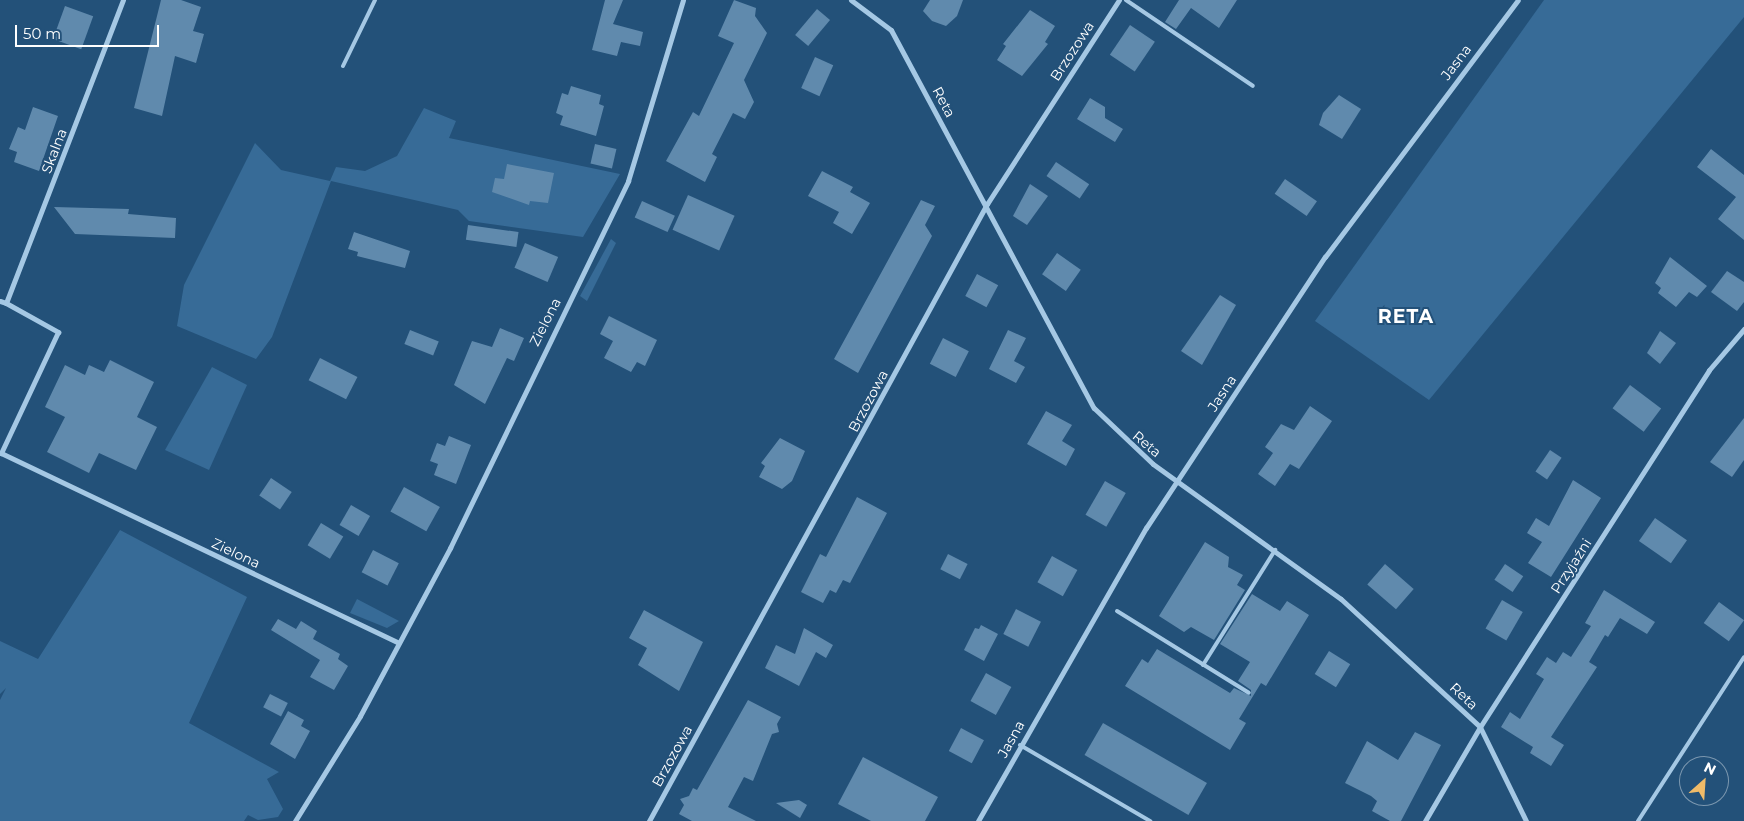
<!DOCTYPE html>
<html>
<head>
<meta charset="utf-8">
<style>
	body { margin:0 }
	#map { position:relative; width:1744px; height:821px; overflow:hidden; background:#235179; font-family:Montserrat,sans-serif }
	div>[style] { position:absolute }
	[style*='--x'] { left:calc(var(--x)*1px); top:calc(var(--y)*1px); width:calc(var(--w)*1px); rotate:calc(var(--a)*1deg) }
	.green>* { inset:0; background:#376b97 }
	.building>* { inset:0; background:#608aad; transform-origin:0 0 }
	.service>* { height:4px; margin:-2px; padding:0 2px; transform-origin:2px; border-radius:2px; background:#a5c8e4 }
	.minor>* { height:5px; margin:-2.5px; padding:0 2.5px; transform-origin:2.5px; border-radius:2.5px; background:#a5c8e4 }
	span { translate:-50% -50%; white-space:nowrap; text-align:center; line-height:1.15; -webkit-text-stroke:4px #235179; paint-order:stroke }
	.street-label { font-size:14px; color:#fff }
	.district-label { font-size:19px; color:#fff; font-weight:700; letter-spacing:1px }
	.north { position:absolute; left:1679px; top:756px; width:50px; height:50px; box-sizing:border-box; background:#235179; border:1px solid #7b97af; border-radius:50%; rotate:26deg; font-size:14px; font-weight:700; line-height:20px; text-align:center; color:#fff }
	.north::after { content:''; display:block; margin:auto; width:18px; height:22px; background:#efbb69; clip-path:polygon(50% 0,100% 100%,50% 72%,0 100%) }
	.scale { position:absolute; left:15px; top:25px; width:144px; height:22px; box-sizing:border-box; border:2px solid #fff; border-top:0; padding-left:6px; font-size:15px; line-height:18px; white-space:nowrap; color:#fff; -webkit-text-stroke:4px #235179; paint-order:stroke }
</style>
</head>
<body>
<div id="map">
	<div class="green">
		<div style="clip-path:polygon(1544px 0,1744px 0,1744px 17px,1429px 400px,1315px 321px)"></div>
		<div style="clip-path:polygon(424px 108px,456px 121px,449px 138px,620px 174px,583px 237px,469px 221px,458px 210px,331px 181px,272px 337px,256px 359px,177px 326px,184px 285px,255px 143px,281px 170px,330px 181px,336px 167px,365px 171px,397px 156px)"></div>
		<div style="clip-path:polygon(611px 239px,616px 243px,587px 301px,580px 296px)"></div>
		<div style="clip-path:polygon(212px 367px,247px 385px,209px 470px,165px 450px)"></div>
		<div style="clip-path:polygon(120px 530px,247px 597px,189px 723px,279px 772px,267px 779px,283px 809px,278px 817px,258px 820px,248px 815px,244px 821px,0 821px,0 700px,6px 688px,0 694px,0 641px,38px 659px)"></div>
		<div style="clip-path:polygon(357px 599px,399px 621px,387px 628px,350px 613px)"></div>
	</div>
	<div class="building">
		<div style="clip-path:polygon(161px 0,181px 0,201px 7px,193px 31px,204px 34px,196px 63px,175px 56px,162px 116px,134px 108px)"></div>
		<div style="clip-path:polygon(605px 0,623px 0,613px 24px,643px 32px,640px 46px,621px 42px,617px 56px,592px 50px)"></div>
		<div style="clip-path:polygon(734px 0,756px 8px,755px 16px,767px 33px,744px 80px,754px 102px,745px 119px,733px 113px,712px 154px,717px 157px,705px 182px,666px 161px,693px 112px,699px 116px,734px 43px,718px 36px)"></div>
		<div style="clip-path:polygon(930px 0,963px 0,957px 16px,946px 26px,932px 21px,923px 11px)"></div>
		<div style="clip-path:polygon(1179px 0,1237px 0,1219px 28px,1191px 8px,1176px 29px,1165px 22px)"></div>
		<div style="left:65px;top:6px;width:30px;height:35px;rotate:20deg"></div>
		<div style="left:817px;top:9px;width:17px;height:34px;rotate:40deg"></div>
		<div style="clip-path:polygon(1030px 10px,1055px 26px,1045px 42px,1048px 44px,1022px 76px,997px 60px,1006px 46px,1003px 44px)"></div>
		<div style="left:1130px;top:25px;width:30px;height:36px;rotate:34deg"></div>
		<div style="left:815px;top:57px;width:20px;height:34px;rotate:24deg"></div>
		<div style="clip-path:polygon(571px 86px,601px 95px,599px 104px,604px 106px,596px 136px,560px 125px,563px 116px,556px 113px,562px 93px,568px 95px)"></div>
		<div style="clip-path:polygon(1339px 95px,1361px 109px,1342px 139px,1319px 125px,1323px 113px)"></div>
		<div style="clip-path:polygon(1090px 98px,1105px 107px,1105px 118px,1123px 129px,1115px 142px,1077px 119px)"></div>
		<div style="clip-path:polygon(33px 107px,58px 116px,39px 171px,14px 162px,17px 152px,9px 149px,18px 127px,25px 130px)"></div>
		<div style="left:595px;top:144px;width:22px;height:20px;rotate:13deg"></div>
		<div style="clip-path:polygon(1711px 149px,1744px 175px,1744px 240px,1718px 219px,1736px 197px,1697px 167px)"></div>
		<div style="left:1056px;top:162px;width:40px;height:17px;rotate:34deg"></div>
		<div style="clip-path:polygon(507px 164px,554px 173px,548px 203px,530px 201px,529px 205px,492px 192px,495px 178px,504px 179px)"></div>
		<div style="clip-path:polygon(822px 171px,853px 187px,850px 192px,870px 203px,852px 234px,833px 223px,839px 212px,808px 196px)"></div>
		<div style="left:1285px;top:179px;width:39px;height:18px;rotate:35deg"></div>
		<div style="clip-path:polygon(1030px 184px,1048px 196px,1027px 225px,1013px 216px)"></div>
		<div style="left:688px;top:195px;width:51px;height:38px;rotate:24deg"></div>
		<div style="clip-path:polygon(921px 200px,935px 206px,925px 225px,932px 236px,858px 373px,834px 359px)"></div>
		<div style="left:642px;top:201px;width:36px;height:18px;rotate:24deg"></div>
		<div style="clip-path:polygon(54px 207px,129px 209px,128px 214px,176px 218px,175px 238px,75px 234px)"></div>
		<div style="left:468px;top:225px;width:51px;height:15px;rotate:8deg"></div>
		<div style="clip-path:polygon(354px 232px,410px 251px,405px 268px,357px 256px,358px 252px,348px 249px)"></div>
		<div style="left:525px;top:243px;width:36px;height:27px;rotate:23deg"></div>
		<div style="left:1057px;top:253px;width:29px;height:26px;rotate:35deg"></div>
		<div style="clip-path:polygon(1670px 257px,1707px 286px,1697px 297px,1689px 292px,1676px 307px,1658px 293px,1661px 288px,1655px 283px)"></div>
		<div style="clip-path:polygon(1727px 271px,1744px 282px,1744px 302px,1737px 311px,1711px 292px)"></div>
		<div style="left:977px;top:274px;width:24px;height:25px;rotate:28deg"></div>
		<div style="clip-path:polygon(1220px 295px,1236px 305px,1202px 365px,1181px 351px)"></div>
		<div style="clip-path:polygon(609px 316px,657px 340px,645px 366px,637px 362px,631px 372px,604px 358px,613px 341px,600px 334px)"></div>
		<div style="clip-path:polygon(500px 328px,524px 338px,514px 361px,507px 358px,485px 404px,454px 385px,472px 341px,492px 347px)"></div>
		<div style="left:410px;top:330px;width:31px;height:15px;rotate:22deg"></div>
		<div style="clip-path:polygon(1008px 330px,1026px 338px,1014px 361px,1025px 367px,1016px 383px,989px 369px)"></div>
		<div style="clip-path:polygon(1660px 331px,1676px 343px,1660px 364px,1647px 353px)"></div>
		<div style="left:943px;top:338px;width:29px;height:29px;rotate:27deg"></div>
		<div style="left:320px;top:358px;width:42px;height:25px;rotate:27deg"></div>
		<div style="clip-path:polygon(110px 360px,154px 382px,137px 417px,157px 427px,136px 470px,99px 453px,89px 473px,47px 452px,65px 417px,45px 407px,65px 365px,85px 375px,89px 365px,104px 372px)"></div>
		<div style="left:1630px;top:385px;width:39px;height:29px;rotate:37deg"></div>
		<div style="clip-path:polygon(1310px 406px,1332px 421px,1299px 469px,1290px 464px,1275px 486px,1258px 474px,1273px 453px,1265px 447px,1281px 424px,1294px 430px)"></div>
		<div style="clip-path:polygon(1046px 411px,1072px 425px,1062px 441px,1075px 449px,1066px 466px,1027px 444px)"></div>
		<div style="clip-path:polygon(1744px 418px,1744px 460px,1732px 477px,1710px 462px)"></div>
		<div style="clip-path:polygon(449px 436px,471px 445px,456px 484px,434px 475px,438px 464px,430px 461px,437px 443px,445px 446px)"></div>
		<div style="clip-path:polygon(780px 438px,805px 451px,792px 481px,782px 489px,759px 477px,765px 466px,761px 463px)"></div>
		<div style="left:1550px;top:450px;width:14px;height:26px;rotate:34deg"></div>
		<div style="left:271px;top:478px;width:25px;height:21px;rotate:34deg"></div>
		<div style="clip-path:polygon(1573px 480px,1601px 498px,1551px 577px,1528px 563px,1542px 542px,1527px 533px,1536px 518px,1549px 526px)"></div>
		<div style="left:1105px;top:481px;width:24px;height:39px;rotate:30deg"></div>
		<div style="left:404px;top:487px;width:41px;height:28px;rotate:29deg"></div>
		<div style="clip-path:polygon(857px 497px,887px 513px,850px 583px,843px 580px,836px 593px,830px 590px,823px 603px,801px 592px,820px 554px,826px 557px)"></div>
		<div style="left:351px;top:505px;width:22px;height:23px;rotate:30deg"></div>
		<div style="left:1655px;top:518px;width:39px;height:28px;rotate:35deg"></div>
		<div style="left:321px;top:523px;width:26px;height:26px;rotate:31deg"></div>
		<div style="clip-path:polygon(1205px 542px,1229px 557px,1228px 567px,1243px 575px,1237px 585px,1245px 590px,1214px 640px,1191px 627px,1184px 632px,1159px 616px)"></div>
		<div style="left:373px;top:550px;width:29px;height:25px;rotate:27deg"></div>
		<div style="left:948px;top:554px;width:22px;height:17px;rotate:27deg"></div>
		<div style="left:1052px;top:556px;width:29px;height:30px;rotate:29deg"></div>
		<div style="left:1385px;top:564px;width:38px;height:27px;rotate:41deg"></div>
		<div style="left:1505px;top:564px;width:22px;height:19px;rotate:34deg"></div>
		<div style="clip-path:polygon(1604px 590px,1655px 622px,1647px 634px,1620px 618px,1608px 637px,1605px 635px,1589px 662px,1597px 667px,1551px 737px,1564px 745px,1551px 766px,1530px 753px,1533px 747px,1501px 727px,1510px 712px,1520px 719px,1544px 679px,1536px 674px,1547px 657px,1556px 663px,1563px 652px,1571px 657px,1591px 626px,1585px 623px)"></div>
		<div style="clip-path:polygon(1252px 594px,1280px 611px,1287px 601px,1309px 615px,1266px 686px,1261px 683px,1239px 719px,1246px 723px,1230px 750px,1125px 686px,1142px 659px,1148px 663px,1157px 649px,1230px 693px,1234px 688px,1251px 696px,1251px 690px,1238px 681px,1250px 662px,1220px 644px)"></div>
		<div style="left:1502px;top:600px;width:24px;height:33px;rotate:30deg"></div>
		<div style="left:1719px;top:602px;width:31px;height:26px;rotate:36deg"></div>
		<div style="left:1016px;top:609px;width:28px;height:28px;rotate:27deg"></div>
		<div style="clip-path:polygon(644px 610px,703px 642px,679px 691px,638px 665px,647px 648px,629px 638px)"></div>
		<div style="clip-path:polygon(278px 619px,296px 629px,301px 621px,317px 631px,313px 639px,340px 654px,338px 659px,348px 666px,334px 690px,310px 677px,320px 660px,271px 630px)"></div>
		<div style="clip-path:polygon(981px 625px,998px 634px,984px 661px,964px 650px,975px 628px,979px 629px)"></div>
		<div style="clip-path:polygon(804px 628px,833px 645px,826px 658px,816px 652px,799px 686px,765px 668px,776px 645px,795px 654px)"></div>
		<div style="left:1329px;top:651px;width:25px;height:27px;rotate:32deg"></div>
		<div style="left:986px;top:673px;width:29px;height:32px;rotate:29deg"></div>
		<div style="left:270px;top:694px;width:20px;height:15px;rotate:27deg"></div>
		<div style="clip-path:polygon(748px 700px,781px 717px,777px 724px,779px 732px,772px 734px,753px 781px,744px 777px,728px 807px,756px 821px,692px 821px,679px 814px,684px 805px,680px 799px,689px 796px,693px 788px,697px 790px)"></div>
		<div style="clip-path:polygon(288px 711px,304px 720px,301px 726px,310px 731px,295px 759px,270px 744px)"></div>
		<div style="left:1103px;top:723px;width:120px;height:37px;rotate:30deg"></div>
		<div style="left:961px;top:728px;width:26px;height:26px;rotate:28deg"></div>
		<div style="clip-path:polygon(1415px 732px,1441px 745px,1401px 821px,1390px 821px,1372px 811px,1377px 801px,1371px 796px,1345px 783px,1367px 741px,1398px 760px)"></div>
		<div style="clip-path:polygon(863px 757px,938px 797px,925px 821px,871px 821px,838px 804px)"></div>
		<div style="clip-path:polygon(799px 800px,807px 805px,800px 818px,776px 803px)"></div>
	</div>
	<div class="service">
		<div style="--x:1126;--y:0;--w:153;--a:34.1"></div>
		<div style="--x:343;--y:66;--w:73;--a:-64.1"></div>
		<div style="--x:1117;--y:611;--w:155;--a:31.8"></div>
		<div style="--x:1203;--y:665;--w:136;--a:-57.9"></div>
		<div style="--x:1020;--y:745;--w:151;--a:30.3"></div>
		<div style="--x:1638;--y:821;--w:195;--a:-57.1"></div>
	</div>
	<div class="minor">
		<div style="--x:851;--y:0;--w:50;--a:36.9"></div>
		<div style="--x:891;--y:30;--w:429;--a:61.8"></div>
		<div style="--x:1094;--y:408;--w:81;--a:43.5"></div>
		<div style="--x:1153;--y:464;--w:231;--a:35.7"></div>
		<div style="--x:1341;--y:599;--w:189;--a:42.6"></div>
		<div style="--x:1480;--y:727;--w:105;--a:63.9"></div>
		<div style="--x:0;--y:301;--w:6;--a:18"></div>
		<div style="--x:6;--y:303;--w:325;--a:-68.9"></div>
		<div style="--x:6;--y:303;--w:60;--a:29.1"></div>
		<div style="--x:58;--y:332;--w:134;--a:115.2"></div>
		<div style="--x:1;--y:453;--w:440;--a:25.5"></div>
		<div style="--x:295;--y:821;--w:123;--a:-58.2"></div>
		<div style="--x:360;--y:716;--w:191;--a:-61.8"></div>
		<div style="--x:450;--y:548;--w:408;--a:-64.1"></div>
		<div style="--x:628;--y:181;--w:189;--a:-73.1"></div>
		<div style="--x:649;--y:821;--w:704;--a:-61.29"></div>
		<div style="--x:987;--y:204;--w:243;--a:-57.1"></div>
		<div style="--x:978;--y:821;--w:338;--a:-60.2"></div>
		<div style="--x:1146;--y:528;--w:325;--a:-56.6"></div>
		<div style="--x:1325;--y:257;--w:321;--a:-53.1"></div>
		<div style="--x:1425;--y:821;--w:109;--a:-59.7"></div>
		<div style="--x:1480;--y:727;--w:424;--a:-57.3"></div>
		<div style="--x:1709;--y:370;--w:54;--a:-49.5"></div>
	</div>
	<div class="street-label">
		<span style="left:1072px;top:51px;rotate:-57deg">Brzozowa</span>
		<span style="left:1456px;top:62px;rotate:-53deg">Jasna</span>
		<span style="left:944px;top:102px;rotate:62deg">Reta</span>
		<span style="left:54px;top:151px;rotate:-69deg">Skalna</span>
		<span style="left:545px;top:322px;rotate:-63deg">Zielona</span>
		<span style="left:1222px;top:393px;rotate:-57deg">Jasna</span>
		<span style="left:868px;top:401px;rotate:-62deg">Brzozowa</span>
		<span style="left:1147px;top:444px;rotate:40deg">Reta</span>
		<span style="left:236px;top:553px;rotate:25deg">Zielona</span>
		<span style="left:1571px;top:566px;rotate:-57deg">Przyjaźni</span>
		<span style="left:1464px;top:696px;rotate:43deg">Reta</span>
		<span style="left:1011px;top:739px;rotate:-61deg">Jasna</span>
		<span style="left:672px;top:756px;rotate:-61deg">Brzozowa</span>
	</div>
	<div class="district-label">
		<span style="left:1406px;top:317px">RETA</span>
	</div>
	<div class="north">N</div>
	<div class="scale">50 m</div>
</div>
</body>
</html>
